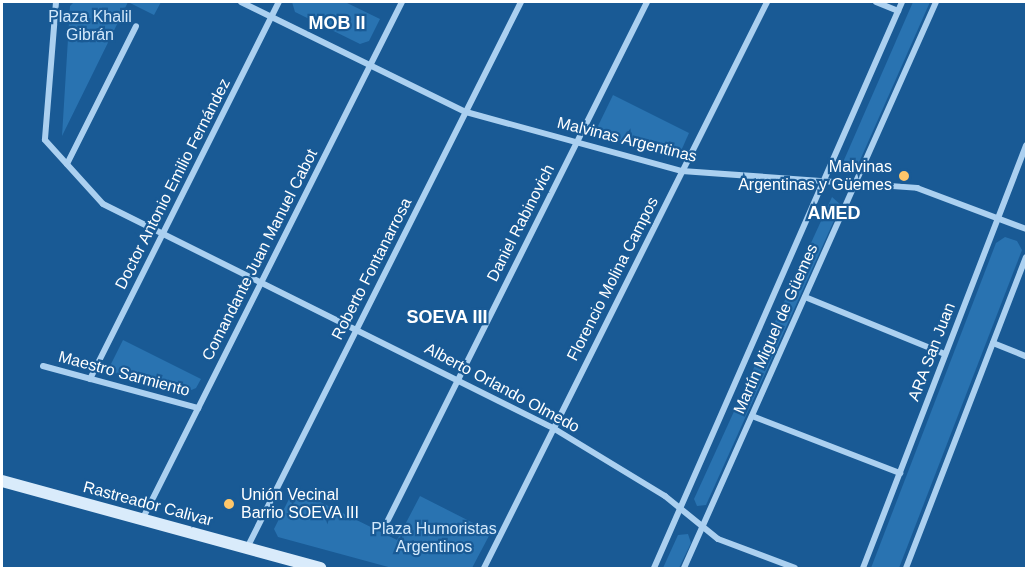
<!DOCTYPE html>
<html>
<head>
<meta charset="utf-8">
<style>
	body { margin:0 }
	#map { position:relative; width:1028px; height:570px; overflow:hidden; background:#195a95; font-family:Helvetica,sans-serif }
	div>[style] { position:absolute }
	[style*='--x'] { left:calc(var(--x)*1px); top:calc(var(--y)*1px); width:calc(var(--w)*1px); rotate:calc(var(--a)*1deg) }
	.green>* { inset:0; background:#2973b1 }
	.minor>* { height:6px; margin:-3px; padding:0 3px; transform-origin:3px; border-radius:3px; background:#abd0f0 }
	.secondary>* { height:12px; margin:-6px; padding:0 6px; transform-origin:6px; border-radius:6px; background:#d9ebfb }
	.dots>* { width:16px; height:16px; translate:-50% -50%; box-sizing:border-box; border:3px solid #195a95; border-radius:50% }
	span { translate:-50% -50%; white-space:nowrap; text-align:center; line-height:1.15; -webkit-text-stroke:4.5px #195a95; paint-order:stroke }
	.park-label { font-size:16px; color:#d2e8fb }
	.street-label { font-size:16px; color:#fff }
	.poi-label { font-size:16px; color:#fff }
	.right { translate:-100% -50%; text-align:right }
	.left { translate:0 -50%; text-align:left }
	.neighbourhood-label { font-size:18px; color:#fff; font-weight:700 }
	.frame { position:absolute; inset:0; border:3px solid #fff; pointer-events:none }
</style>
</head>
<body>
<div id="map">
	<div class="green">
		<div style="clip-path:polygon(74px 2px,161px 2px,154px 15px,128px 2px,62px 136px,70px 6px)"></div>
		<div style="clip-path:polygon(292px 2px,345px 2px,380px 19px,369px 41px,360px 44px,295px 12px)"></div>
		<div style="clip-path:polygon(913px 2px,930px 2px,857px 167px,849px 170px,844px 160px)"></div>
		<div style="clip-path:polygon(613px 95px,689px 133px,681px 151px,670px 155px,602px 135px,598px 126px)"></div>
		<div style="clip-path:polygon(832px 197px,841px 205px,706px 505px,697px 506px,694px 499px)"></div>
		<div style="clip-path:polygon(1005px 237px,1017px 241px,1022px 250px,899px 568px,871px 568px,996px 243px)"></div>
		<div style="clip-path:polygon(123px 340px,201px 379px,196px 388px,187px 392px,115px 373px,111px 364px)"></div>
		<div style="clip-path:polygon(294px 489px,397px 540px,420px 496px,491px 532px,472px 568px,392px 568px,278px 537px,274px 529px)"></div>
		<div style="clip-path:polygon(688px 534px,691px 543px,679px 568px,663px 568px,678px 535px)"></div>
	</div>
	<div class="minor">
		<div style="--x:56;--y:2;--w:138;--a:94.6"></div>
		<div style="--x:45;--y:140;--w:86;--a:47.8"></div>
		<div style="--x:103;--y:204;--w:503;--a:26.46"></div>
		<div style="--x:553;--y:428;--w:131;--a:31.3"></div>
		<div style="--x:665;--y:496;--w:68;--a:39.1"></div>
		<div style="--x:718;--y:539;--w:82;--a:20.6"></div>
		<div style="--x:241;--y:2;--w:250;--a:26.1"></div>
		<div style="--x:466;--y:112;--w:224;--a:15.3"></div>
		<div style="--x:682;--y:171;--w:236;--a:4.1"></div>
		<div style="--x:917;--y:188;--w:116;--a:20.6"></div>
		<div style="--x:876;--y:2;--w:24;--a:22"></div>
		<div style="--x:67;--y:164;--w:154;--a:-63.4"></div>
		<div style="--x:805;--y:297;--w:151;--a:22.2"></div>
		<div style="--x:993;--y:343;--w:35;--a:22"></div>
		<div style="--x:43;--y:366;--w:161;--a:15.2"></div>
		<div style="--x:90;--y:379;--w:422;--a:-63.4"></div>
		<div style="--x:752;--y:416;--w:159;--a:21.1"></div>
		<div style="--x:142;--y:520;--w:580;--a:-63.35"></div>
		<div style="--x:388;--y:520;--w:579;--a:-63.43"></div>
		<div style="--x:247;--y:548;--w:611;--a:-63.35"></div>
		<div style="--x:484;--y:568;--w:633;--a:-63.43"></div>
		<div style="--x:654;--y:568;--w:618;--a:-66.34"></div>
		<div style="--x:684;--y:568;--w:620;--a:-66"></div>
		<div style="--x:863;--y:568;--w:453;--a:-68.9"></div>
		<div style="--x:906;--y:568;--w:333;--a:-68.9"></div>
	</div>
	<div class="secondary">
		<div style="--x:2;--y:481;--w:330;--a:15.3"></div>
	</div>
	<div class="dots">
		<div style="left:904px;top:176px;background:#ffc76a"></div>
		<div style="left:229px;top:504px;background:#ffc76a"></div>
	</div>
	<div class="park-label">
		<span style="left:90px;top:26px">Plaza Khalil<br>Gibrán</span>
		<span style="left:434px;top:538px">Plaza Humoristas<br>Argentinos</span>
	</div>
	<div class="street-label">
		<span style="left:627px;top:140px;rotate:14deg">Malvinas Argentinas</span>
		<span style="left:173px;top:184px;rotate:-63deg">Doctor Antonio Emilio Fernández</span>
		<span style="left:521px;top:223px;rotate:-63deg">Daniel Rabinovich</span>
		<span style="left:260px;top:255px;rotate:-63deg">Comandante Juan Manuel Cabot</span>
		<span style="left:372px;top:269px;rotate:-63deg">Roberto Fontanarrosa</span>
		<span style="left:613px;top:279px;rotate:-63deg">Florencio Molina Campos</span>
		<span style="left:776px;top:329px;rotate:-66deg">Martín Miguel de Güemes</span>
		<span style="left:932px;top:352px;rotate:-69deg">ARA San Juan</span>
		<span style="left:124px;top:374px;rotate:15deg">Maestro Sarmiento</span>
		<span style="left:502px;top:388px;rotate:28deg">Alberto Orlando Olmedo</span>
		<span style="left:148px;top:504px;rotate:15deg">Rastreador Calivar</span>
	</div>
	<div class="poi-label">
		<span class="right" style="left:892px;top:176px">Malvinas<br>Argentinas y Güemes</span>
		<span class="left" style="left:241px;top:504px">Unión Vecinal<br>Barrio SOEVA III</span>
	</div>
	<div class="neighbourhood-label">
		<span style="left:337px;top:23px">MOB II</span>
		<span style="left:834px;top:213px">AMED</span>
		<span style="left:447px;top:317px">SOEVA III</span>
	</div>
	<div class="frame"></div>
</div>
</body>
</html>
